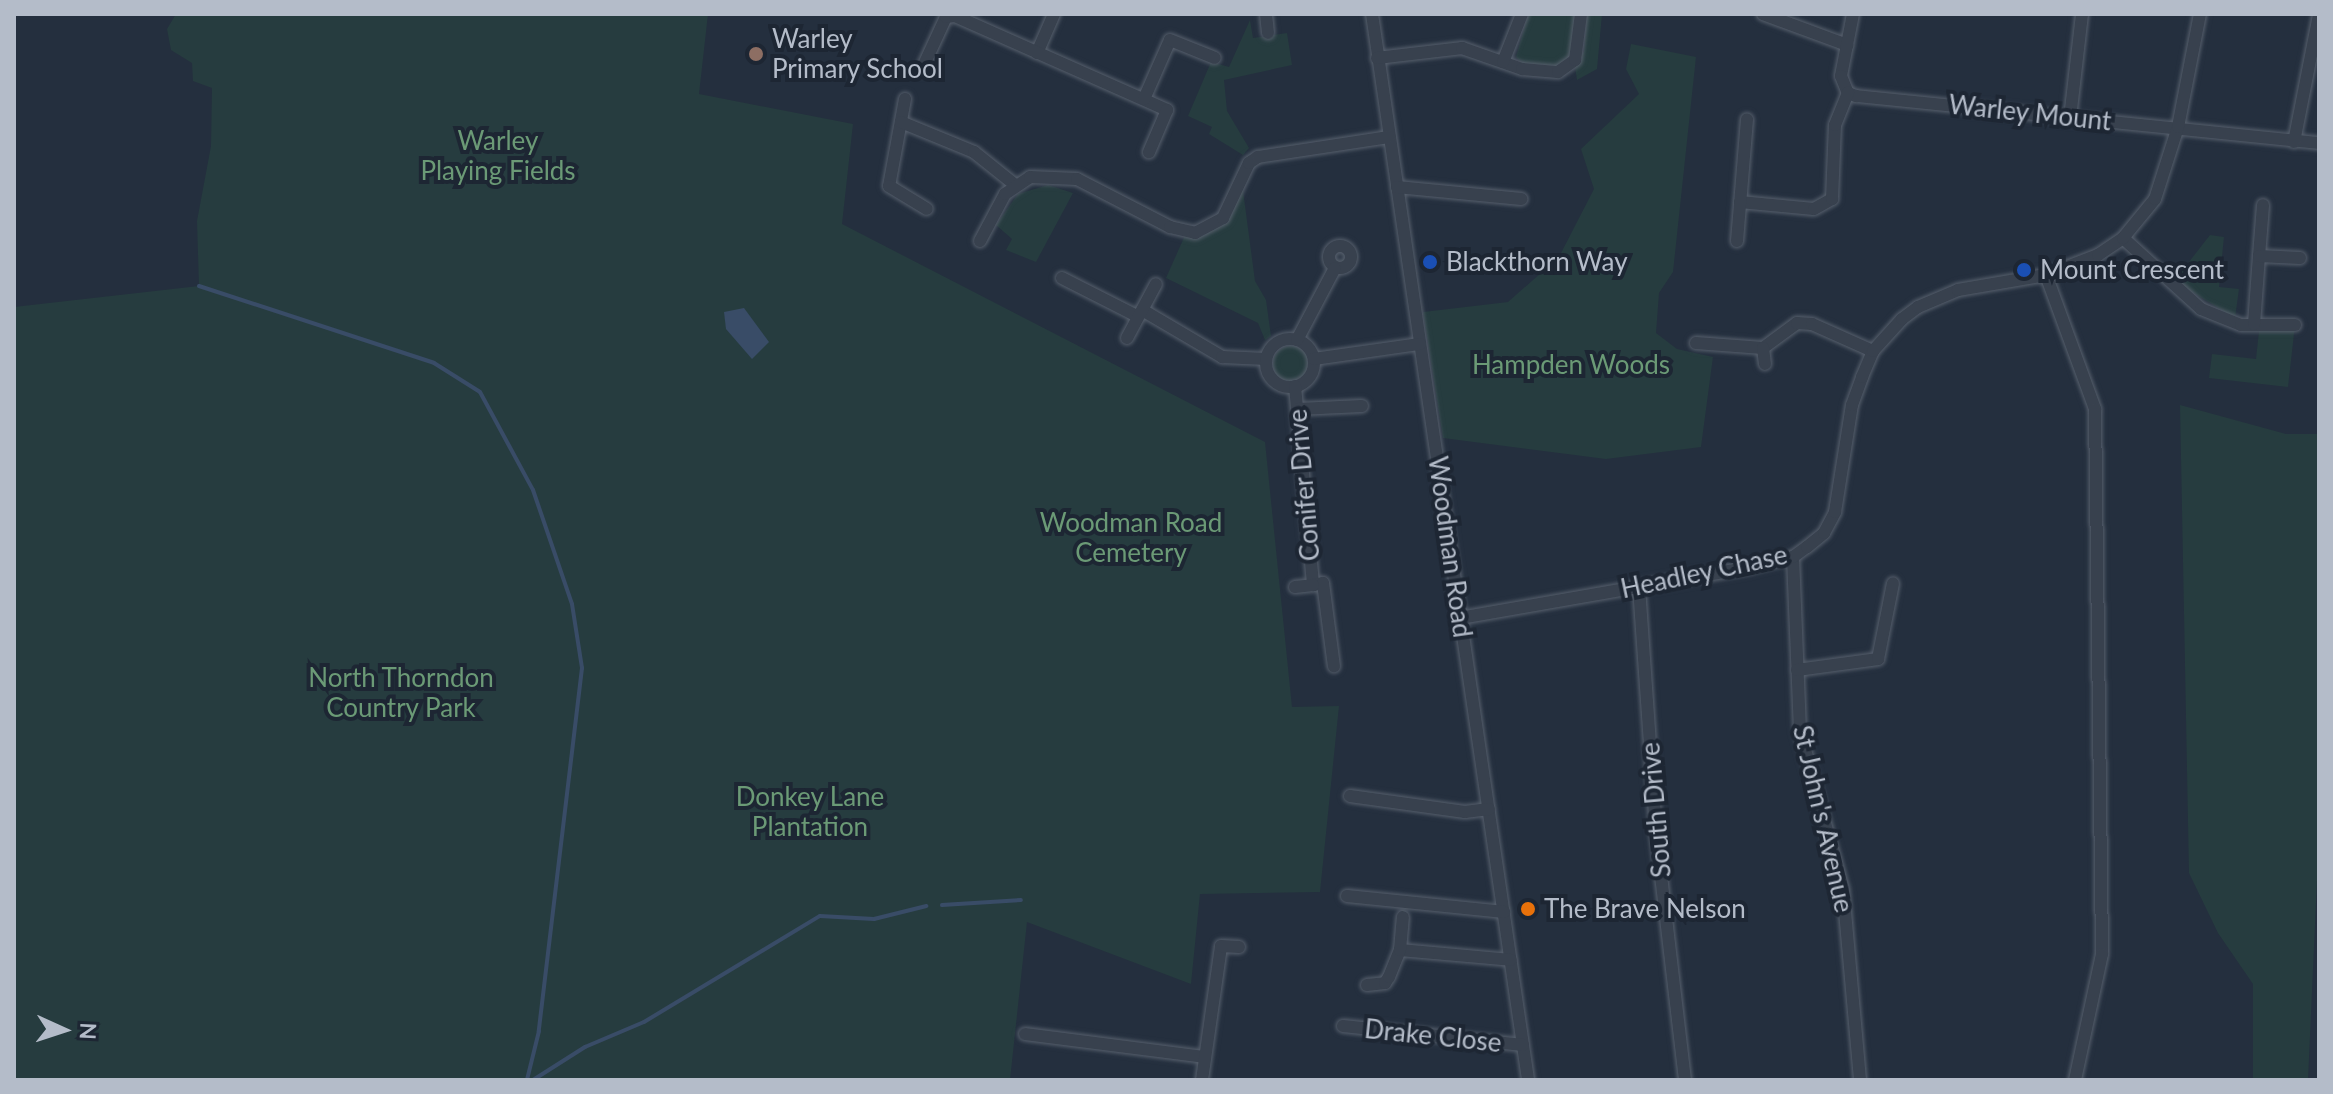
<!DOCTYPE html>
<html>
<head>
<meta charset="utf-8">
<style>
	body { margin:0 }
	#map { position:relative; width:2333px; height:1094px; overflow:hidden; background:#242f3e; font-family:Lato,sans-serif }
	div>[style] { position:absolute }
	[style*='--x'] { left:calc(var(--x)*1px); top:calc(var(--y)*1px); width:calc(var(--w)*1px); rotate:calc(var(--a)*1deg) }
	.green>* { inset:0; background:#263c3f }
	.round { border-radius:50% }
	.water>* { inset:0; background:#394c67 }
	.stream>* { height:4px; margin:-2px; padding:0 2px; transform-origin:2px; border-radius:2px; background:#394c67 }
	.roads { filter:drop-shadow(0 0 2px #565f6c) drop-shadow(0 0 2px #565f6c) }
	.minor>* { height:12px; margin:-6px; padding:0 6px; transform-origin:6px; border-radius:6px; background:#38414e }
	.minor>.ring { margin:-6px; padding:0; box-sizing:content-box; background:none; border:12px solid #38414e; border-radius:50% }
	.dots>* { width:22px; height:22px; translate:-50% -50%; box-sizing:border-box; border:4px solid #1d2633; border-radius:50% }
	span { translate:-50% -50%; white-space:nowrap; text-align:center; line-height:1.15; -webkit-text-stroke:8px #1d2633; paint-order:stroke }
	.poi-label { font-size:26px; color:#b4bcc9 }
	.left { translate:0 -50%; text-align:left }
	.street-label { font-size:26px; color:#b4bcc9 }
	.park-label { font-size:26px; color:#6b9a76 }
	.frame { position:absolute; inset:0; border:16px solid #b4bcc9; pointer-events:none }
	.north { position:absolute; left:24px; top:990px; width:80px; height:80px; -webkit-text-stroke:6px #1d2633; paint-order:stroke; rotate:93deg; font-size:22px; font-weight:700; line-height:32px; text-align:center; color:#b4bcc9 }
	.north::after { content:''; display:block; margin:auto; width:28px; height:36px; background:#b4bcc9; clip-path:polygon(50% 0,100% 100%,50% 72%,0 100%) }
</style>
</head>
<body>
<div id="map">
	<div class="green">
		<div style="clip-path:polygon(176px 14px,708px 14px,699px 94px,853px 124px,842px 224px,1265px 442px,1292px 707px,1339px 706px,1320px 892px,1200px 894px,1191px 984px,1027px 922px,1010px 1080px,14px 1080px,14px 307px,199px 286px,197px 221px,211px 146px,212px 88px,193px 81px,192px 63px,171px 50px,167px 29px)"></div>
		<div style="clip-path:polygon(1528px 14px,1576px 14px,1571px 56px,1557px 66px,1522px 63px,1516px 57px)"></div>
		<div style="clip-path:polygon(1587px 14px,1602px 14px,1597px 69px,1577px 80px,1575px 67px,1584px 51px)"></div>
		<div style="clip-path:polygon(1250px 20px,1253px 38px,1287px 33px,1292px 65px,1224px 80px,1227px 111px,1249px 148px,1243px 155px,1209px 134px,1212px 127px,1188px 116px,1211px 62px,1229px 67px)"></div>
		<div style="clip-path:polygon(1631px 44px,1696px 57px,1673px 272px,1659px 293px,1656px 333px,1677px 349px,1713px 357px,1701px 447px,1606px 459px,1443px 438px,1423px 312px,1508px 302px,1559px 257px,1594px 189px,1581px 149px,1639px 94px,1626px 69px)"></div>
		<div style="clip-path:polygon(1242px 183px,1255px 281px,1266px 300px,1271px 336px,1265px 340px,1258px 323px,1166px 278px,1186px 233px,1213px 228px)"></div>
		<div style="clip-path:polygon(1048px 185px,1073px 193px,1036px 262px,1006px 250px,1012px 239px,996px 225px,1018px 194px)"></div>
		<div style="clip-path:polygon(2210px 235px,2224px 237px,2219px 287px,2239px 289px,2235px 318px,2174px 281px)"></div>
		<div style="clip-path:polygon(2260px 322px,2295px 325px,2288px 387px,2209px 378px,2212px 354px,2256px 359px)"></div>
		<div class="round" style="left:1273px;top:346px;width:36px;height:36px"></div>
		<div style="clip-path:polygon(2180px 405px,2286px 434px,2319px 434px,2319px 836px,2308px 1080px,2253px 1080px,2253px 984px,2218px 933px,2189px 873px)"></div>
	</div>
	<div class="water">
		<div style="clip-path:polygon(744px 308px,769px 342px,752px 359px,726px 329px,724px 312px)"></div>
	</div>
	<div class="stream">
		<div style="--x:199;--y:286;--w:247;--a:18.1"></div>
		<div style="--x:434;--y:363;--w:54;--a:32.2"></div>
		<div style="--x:480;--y:392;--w:111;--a:61.6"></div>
		<div style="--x:533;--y:490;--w:120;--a:71.1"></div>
		<div style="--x:572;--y:604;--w:65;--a:81.1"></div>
		<div style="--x:582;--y:668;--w:366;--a:96.8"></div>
		<div style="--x:539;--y:1031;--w:50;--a:103.8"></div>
		<div style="--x:942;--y:905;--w:79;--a:-3.6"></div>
		<div style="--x:533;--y:1080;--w:62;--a:-32.4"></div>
		<div style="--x:585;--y:1047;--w:64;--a:-23"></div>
		<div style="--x:644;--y:1022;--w:205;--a:-31.1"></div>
		<div style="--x:820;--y:916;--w:54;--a:3.2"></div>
		<div style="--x:874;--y:919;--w:54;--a:-14"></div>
	</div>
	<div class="roads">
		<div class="minor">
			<div style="--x:1266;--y:14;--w:19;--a:84"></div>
			<div style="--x:1372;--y:14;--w:1077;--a:81.67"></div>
			<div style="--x:1763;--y:14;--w:90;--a:20.3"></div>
			<div style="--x:1853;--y:14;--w:63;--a:101"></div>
			<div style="--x:1841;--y:76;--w:18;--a:68"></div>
			<div style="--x:1848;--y:93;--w:9;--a:21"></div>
			<div style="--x:1856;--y:96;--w:465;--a:5.8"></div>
			<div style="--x:1037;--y:53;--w:43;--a:-66.4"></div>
			<div style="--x:1377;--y:58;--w:86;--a:-6.7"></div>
			<div style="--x:1462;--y:48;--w:64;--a:19.3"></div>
			<div style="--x:1522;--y:69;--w:36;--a:5"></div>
			<div style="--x:1558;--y:72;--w:21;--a:-35"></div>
			<div style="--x:1575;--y:60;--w:46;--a:-82.6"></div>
			<div style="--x:1503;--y:62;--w:52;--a:-68.4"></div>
			<div style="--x:922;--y:69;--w:57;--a:-65.2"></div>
			<div style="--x:946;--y:17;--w:9;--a:-6"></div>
			<div style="--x:955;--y:16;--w:232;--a:23.9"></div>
			<div style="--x:1167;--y:110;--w:46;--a:113.2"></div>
			<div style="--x:905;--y:99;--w:88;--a:100.4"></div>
			<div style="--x:889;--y:186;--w:44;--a:31.2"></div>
			<div style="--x:1144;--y:99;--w:64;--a:-66.2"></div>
			<div style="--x:1170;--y:40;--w:48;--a:21.8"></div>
			<div style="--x:2070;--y:118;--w:105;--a:-83.4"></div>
			<div style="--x:901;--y:122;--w:79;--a:22.3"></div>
			<div style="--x:974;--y:152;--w:51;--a:38.7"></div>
			<div style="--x:2294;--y:142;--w:130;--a:-78.9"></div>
			<div style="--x:1397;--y:187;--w:125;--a:5.5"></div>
			<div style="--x:1740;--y:202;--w:74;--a:5.4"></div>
			<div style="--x:1814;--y:209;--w:21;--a:-29"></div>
			<div style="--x:1832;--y:199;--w:74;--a:-87.7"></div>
			<div style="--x:1835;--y:125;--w:35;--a:-68"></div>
			<div style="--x:2123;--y:238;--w:105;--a:42.3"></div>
			<div style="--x:2201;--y:309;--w:43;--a:21.8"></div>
			<div style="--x:2241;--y:325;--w:54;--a:0"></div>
			<div style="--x:980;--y:241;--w:53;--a:-62"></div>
			<div style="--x:1005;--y:194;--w:30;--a:-34"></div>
			<div style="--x:1030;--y:177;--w:47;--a:2.4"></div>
			<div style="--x:1077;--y:179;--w:105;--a:27.3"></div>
			<div style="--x:1170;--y:227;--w:26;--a:13"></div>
			<div style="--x:1195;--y:233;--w:32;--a:-28"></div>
			<div style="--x:1223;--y:218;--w:61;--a:-64.7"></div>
			<div style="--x:1249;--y:163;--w:11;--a:-34"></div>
			<div style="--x:1258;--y:157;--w:133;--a:-8.7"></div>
			<div style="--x:1737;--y:241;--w:122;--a:-85.3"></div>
			<div class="ring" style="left:1329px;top:246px;width:10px;height:10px"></div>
			<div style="--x:2259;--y:256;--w:51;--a:-85.5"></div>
			<div style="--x:2046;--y:275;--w:143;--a:69.9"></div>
			<div style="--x:2095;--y:409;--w:545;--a:89.26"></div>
			<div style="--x:2102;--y:954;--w:129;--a:102.1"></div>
			<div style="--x:1062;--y:278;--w:84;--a:26.9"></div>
			<div style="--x:1144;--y:311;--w:91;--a:30.5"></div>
			<div style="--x:1222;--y:357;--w:44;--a:2.6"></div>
			<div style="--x:2254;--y:324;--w:68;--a:-85.8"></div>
			<div style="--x:2259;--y:256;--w:41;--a:2.8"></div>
			<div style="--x:1127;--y:338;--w:61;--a:-61.8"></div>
			<div class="ring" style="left:1266px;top:339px;width:36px;height:36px"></div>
			<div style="--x:1297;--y:340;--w:81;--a:-62.2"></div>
			<div style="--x:1696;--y:343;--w:67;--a:4.3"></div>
			<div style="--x:1763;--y:348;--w:42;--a:-36.3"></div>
			<div style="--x:1797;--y:323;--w:15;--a:4"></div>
			<div style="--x:1812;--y:324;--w:67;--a:23.9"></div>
			<div style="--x:1763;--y:348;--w:16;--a:83"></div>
			<div style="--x:1314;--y:359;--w:107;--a:-8.1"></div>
			<div style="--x:1295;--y:386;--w:200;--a:84.8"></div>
			<div style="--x:1313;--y:585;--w:10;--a:-11"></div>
			<div style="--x:1323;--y:583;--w:84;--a:82.5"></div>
			<div style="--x:1298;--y:409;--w:64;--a:-2.7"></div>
			<div style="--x:1793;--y:557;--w:174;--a:87.7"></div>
			<div style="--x:1800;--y:731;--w:164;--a:74.8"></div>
			<div style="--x:1843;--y:889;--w:192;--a:84.9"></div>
			<div style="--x:1295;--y:587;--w:18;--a:-6"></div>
			<div style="--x:1639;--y:587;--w:247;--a:86"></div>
			<div style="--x:1656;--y:833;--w:249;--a:83.3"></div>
			<div style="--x:1460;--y:618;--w:295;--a:-9.9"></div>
			<div style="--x:1751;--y:567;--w:43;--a:-13.4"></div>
			<div style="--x:1793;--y:557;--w:17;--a:-36"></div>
			<div style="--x:1807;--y:547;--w:22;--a:-39"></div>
			<div style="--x:1824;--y:533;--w:24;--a:-62"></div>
			<div style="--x:1835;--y:512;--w:108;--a:-81"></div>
			<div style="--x:1852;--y:405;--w:30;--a:-70"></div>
			<div style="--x:1862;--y:377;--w:28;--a:-67"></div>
			<div style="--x:1873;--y:351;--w:43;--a:-47.8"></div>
			<div style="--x:1902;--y:319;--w:20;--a:-37"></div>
			<div style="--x:1918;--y:307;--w:43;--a:-23"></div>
			<div style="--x:1958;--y:290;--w:89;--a:-9.7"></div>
			<div style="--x:2046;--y:275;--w:56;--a:-21"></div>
			<div style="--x:2098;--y:255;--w:30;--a:-34"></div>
			<div style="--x:2123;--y:238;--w:50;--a:-50.6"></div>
			<div style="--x:2155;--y:199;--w:76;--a:-72.3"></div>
			<div style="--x:2178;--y:127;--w:115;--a:-79"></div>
			<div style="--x:1797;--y:670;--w:82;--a:-7.7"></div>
			<div style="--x:1878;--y:659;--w:77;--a:-78.8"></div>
			<div style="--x:1350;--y:796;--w:116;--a:7.9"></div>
			<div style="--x:1465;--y:812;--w:24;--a:-7"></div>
			<div style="--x:1347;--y:896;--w:158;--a:5.8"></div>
			<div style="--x:1400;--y:950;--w:111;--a:5.1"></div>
			<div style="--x:1367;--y:985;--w:18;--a:-6"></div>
			<div style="--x:1385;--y:983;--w:7;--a:-56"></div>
			<div style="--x:1389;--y:977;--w:29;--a:-68"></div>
			<div style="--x:1400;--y:950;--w:33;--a:-85"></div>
			<div style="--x:1343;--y:1026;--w:181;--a:6"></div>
			<div style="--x:1025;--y:1034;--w:180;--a:7.3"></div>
			<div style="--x:1202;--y:1080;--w:135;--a:-81.9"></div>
			<div style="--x:1221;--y:946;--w:18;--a:3"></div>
		</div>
	</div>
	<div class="dots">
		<div style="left:756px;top:54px;background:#8d6e63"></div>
		<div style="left:1430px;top:262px;background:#1a4fb4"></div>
		<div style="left:2024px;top:270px;background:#1a4fb4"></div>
		<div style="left:1528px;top:909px;background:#e8710a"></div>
	</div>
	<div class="poi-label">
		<span class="left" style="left:772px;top:54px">Warley<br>Primary School</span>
		<span class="left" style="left:1446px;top:262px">Blackthorn Way</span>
		<span class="left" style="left:2040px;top:270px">Mount Crescent</span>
		<span class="left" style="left:1544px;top:909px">The Brave Nelson</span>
	</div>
	<div class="street-label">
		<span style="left:2030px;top:113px;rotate:6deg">Warley Mount</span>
		<span style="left:1304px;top:485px;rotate:-95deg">Conifer Drive</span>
		<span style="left:1450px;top:547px;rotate:82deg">Woodman Road</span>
		<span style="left:1704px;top:572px;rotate:-12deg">Headley Chase</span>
		<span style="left:1656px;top:810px;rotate:-95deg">South Drive</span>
		<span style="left:1823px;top:819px;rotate:77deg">St John's Avenue</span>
		<span style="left:1433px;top:1036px;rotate:6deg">Drake Close</span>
	</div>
	<div class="park-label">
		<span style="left:498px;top:156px">Warley<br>Playing Fields</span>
		<span style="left:1571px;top:365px">Hampden Woods</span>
		<span style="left:1131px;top:538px">Woodman Road<br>Cemetery</span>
		<span style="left:401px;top:693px">North Thorndon<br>Country Park</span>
		<span style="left:810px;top:812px">Donkey Lane<br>Plantation</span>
	</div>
	<div class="frame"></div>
	<div class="north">N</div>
</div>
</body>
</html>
